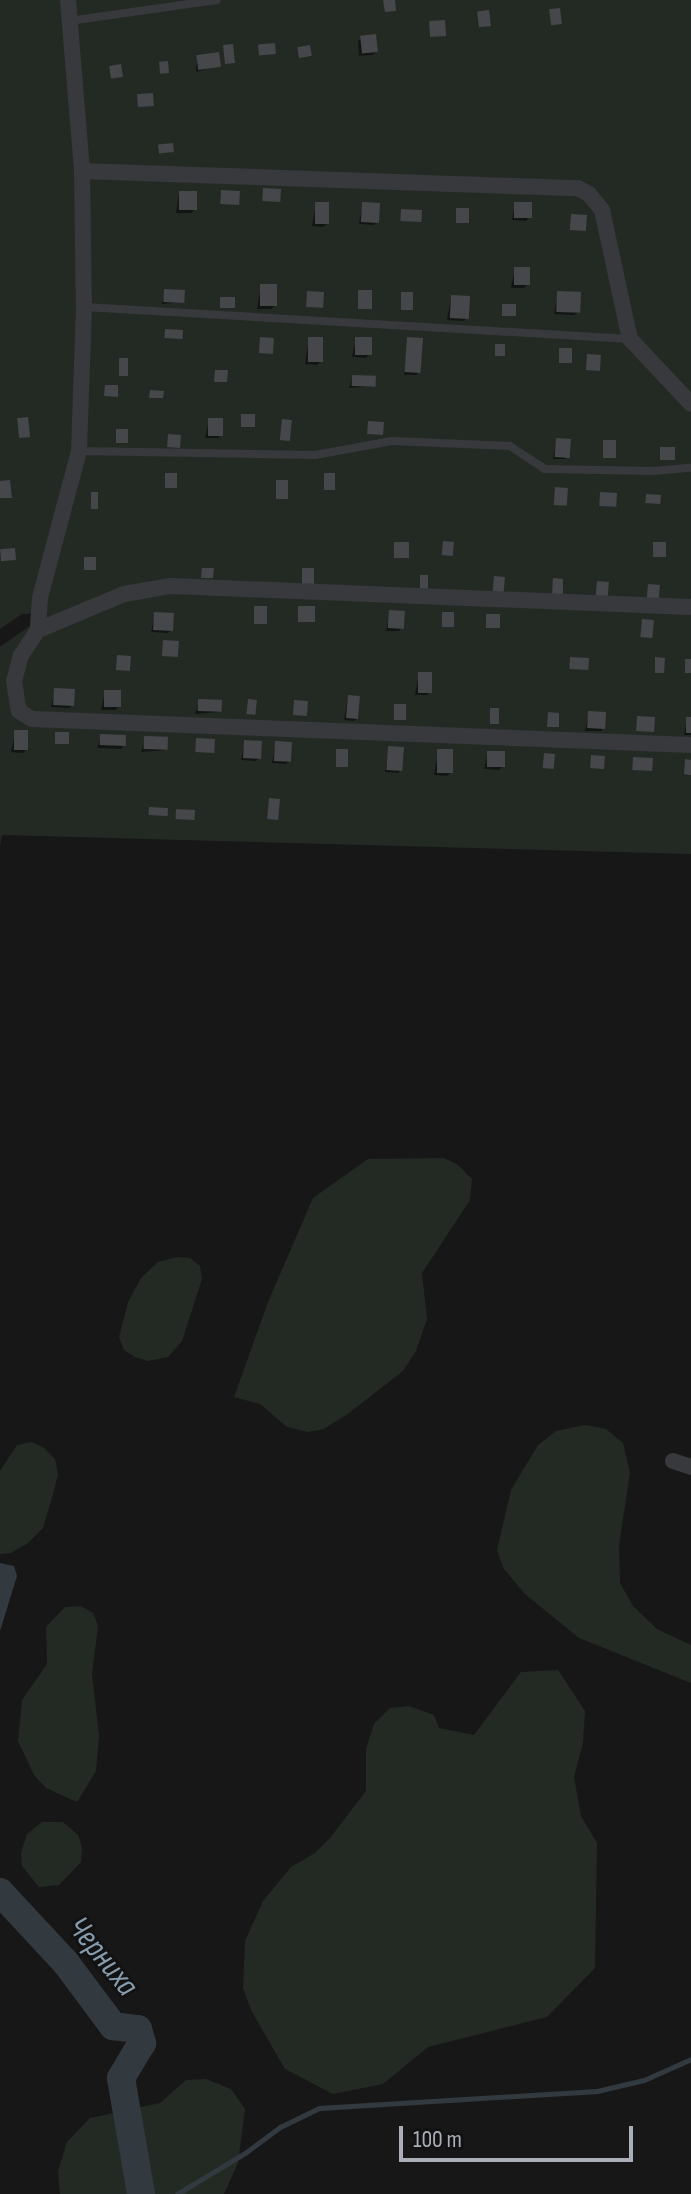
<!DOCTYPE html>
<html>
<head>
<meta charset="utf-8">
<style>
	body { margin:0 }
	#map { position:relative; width:691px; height:2194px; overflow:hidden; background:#171718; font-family:"Sofia Sans Condensed",sans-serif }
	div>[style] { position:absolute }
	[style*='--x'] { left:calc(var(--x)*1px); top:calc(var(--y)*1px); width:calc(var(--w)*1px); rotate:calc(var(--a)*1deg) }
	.green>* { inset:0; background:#232a24 }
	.water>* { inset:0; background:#323a40 }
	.shadow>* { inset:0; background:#0007 }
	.stream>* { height:5px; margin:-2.5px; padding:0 2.5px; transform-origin:2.5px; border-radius:2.5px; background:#323a40 }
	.river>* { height:28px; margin:-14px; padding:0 14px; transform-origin:14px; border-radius:14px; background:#323a40 }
	.building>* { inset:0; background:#46474b; transform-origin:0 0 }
	.lane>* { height:8px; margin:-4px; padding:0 4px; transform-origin:4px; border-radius:4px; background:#38393d }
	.street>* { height:16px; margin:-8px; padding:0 8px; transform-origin:8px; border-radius:8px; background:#38393d }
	span { translate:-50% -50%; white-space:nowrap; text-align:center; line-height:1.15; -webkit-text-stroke:6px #121213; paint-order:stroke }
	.water-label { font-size:32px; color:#869cad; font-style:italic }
	.scale { position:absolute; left:399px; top:2126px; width:234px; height:36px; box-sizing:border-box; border:4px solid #aaafb7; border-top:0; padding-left:10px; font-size:24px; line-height:28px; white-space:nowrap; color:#aaafb7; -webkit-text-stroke:6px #121213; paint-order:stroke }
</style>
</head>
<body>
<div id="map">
	<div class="green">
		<div style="clip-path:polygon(0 0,691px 0,691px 854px,2px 835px,0 847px,0 647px,48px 613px,22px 614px,0 629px)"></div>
		<div style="clip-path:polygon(444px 1158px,458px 1165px,472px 1179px,470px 1200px,422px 1273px,427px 1319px,416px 1351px,403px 1371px,349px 1413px,324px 1429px,308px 1432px,287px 1427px,260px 1404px,234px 1397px,268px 1302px,313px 1198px,368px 1159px)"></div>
		<div style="clip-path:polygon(177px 1257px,190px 1258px,200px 1266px,202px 1279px,182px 1341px,168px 1357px,148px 1361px,135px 1357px,124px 1350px,119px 1337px,128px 1302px,141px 1278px,158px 1262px)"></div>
		<div style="clip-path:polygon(585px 1425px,606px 1429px,623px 1443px,630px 1473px,619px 1545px,620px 1583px,633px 1606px,657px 1629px,691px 1645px,691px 1683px,579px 1638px,525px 1594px,504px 1569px,497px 1550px,511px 1490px,538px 1445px,556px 1431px)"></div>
		<div style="clip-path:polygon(31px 1442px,43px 1447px,55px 1459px,58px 1475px,52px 1498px,43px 1528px,28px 1543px,11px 1553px,0 1554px,0 1471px,17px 1445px)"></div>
		<div style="clip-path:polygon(81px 1606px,93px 1613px,98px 1626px,92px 1674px,99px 1736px,96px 1771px,77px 1802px,46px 1788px,34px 1775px,18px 1741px,22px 1700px,47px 1664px,46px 1627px,65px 1607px)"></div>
		<div style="clip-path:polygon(558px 1670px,585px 1711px,583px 1743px,574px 1777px,581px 1816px,597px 1843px,595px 1968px,547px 2017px,428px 2047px,383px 2084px,333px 2094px,285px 2069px,252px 2012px,243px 1988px,245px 1941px,263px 1901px,291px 1867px,315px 1853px,330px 1838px,366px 1791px,366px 1749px,374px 1724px,390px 1708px,409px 1706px,434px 1715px,439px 1728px,474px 1735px,521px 1672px)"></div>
		<div style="clip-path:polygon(42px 1822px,63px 1822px,78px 1835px,82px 1847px,81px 1862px,59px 1885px,39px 1887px,22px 1866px,21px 1853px,27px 1834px)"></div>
		<div style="clip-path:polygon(206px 2079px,231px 2089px,245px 2109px,238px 2163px,224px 2194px,60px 2194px,58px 2171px,67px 2142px,90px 2118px,160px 2103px,186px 2080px)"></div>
	</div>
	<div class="water">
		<div style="clip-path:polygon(0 1563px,14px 1566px,17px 1576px,0 1631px)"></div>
	</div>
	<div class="shadow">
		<div style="clip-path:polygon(361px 38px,376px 52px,373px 55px,359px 56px,358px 41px)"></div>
		<div style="clip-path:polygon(197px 57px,219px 66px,196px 72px)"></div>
		<div style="clip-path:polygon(179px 193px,194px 210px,191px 213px,176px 213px)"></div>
		<div style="clip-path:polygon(316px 204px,327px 224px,323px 227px,312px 226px)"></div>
		<div style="clip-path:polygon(363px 204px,377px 222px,374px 225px,359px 224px)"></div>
		<div style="clip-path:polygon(515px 204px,529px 217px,526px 221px,512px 220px)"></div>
		<div style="clip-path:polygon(515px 269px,527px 285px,524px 288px,511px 288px)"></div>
		<div style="clip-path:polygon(261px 286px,275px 306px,271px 309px,257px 309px)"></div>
		<div style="clip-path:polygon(165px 291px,183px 302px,162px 304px)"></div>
		<div style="clip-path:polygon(558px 293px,578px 312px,574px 315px,554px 314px)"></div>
		<div style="clip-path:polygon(451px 298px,467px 317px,464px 321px,447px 320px)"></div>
		<div style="clip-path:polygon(309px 339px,320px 362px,317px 365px,305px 364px)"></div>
		<div style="clip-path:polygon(356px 339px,369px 355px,366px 358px,352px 357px)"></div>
		<div style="clip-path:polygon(408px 340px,419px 372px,416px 375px,404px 375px)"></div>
		<div style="clip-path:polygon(352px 377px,374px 386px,349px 388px)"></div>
		<div style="clip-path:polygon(209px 420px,221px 435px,218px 438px,205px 438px)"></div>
		<div style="clip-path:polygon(557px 440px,569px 456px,565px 459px,553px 459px)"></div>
		<div style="clip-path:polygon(390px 612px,402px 628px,399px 631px,386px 631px)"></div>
		<div style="clip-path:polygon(155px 614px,171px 630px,168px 633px,151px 632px)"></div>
		<div style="clip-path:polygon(419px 674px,430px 692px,427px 695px,415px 695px)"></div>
		<div style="clip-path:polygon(55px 690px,73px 705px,69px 708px,51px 707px)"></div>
		<div style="clip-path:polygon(105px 692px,118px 707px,115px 710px,101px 710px)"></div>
		<div style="clip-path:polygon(348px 697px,358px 718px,354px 721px,344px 720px)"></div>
		<div style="clip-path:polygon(199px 701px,219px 712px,195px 714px)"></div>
		<div style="clip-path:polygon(589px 713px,604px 728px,601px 731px,585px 731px)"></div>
		<div style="clip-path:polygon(687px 719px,691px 719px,691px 735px,684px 735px)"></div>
		<div style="clip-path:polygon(15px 732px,26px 750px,23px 753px,11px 752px)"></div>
		<div style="clip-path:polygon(101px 736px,124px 746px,121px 749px,97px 748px)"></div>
		<div style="clip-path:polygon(145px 738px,166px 750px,141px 752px)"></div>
		<div style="clip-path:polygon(245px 742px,259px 758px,256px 761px,241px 760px)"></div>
		<div style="clip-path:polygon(276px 743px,289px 761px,286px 764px,272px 763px)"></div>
		<div style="clip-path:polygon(389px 748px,401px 770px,398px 773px,385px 772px)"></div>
		<div style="clip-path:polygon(438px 751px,450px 773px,447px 776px,434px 775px)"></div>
		<div style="clip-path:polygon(488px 753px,502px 767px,499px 770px,484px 769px)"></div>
	</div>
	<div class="stream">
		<div style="--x:177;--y:2194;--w:79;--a:-31.1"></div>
		<div style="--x:245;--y:2153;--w:44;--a:-36.6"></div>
		<div style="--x:280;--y:2127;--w:43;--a:-26"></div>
		<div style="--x:319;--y:2108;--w:279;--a:-3.5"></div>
		<div style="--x:597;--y:2091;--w:48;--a:-13.2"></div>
		<div style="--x:644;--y:2080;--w:51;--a:-24.1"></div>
	</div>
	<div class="river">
		<div style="--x:0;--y:1892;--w:97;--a:47.1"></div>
		<div style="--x:66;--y:1963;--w:79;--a:53.3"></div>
		<div style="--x:113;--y:2026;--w:25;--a:7"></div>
		<div style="--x:138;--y:2029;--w:15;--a:74"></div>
		<div style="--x:142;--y:2043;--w:41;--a:121"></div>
		<div style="--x:121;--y:2078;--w:118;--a:80.2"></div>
	</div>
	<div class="building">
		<div style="clip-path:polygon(383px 0,395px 0,396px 11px,385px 12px)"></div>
		<div style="left:560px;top:8px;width:16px;height:11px;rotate:83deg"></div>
		<div style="left:489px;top:10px;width:16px;height:12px;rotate:83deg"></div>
		<div style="left:445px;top:20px;width:16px;height:16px;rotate:86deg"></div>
		<div style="left:376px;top:34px;width:18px;height:16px;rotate:84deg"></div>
		<div style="left:275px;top:43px;width:11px;height:17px;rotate:85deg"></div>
		<div style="left:233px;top:44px;width:19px;height:10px;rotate:84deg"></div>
		<div style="left:310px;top:45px;width:11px;height:13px;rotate:80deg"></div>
		<div style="left:219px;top:52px;width:15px;height:23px;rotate:82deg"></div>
		<div style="left:168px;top:61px;width:12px;height:9px;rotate:85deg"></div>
		<div style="left:121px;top:64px;width:13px;height:12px;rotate:81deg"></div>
		<div style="left:153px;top:93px;width:13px;height:16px;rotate:86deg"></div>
		<div style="left:173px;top:143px;width:9px;height:15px;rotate:84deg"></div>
		<div style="left:263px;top:188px;width:18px;height:13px;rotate:3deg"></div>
		<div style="left:221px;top:190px;width:19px;height:14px;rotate:3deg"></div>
		<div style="left:179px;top:191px;width:18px;height:19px"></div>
		<div style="left:315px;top:202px;width:14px;height:22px"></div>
		<div style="left:362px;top:202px;width:18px;height:20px;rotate:3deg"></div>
		<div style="left:514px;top:202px;width:18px;height:16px"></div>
		<div style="left:456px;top:208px;width:13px;height:15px"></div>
		<div style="left:401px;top:209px;width:21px;height:12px;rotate:3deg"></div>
		<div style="left:571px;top:214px;width:16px;height:16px;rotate:4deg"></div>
		<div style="left:514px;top:267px;width:16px;height:18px"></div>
		<div style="left:260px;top:284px;width:17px;height:22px"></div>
		<div style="left:164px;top:289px;width:21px;height:13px;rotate:3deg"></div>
		<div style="left:358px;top:290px;width:14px;height:19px"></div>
		<div style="left:307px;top:291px;width:17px;height:16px;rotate:3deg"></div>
		<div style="left:557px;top:291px;width:24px;height:21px;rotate:2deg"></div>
		<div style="left:401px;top:292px;width:12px;height:18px"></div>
		<div style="left:451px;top:295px;width:19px;height:23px;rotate:3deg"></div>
		<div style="left:220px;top:297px;width:15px;height:11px"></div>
		<div style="left:502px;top:304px;width:14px;height:12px"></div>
		<div style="left:165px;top:329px;width:18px;height:9px;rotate:3deg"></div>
		<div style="left:260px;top:337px;width:14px;height:16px;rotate:4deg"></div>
		<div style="left:308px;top:337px;width:15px;height:25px"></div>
		<div style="left:355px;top:337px;width:17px;height:18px"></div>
		<div style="left:407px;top:337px;width:16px;height:35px;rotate:4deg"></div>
		<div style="left:495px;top:344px;width:10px;height:12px"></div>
		<div style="left:559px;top:348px;width:13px;height:15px"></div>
		<div style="left:587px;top:354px;width:14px;height:16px;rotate:4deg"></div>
		<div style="left:119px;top:358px;width:9px;height:18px"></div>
		<div style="clip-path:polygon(215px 370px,228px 370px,227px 382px,214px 382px)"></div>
		<div style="left:352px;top:375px;width:24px;height:11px;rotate:2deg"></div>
		<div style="clip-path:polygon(105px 385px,118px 385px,118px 397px,104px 396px)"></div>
		<div style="clip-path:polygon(150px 390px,164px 391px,163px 398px,149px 398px)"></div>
		<div style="left:241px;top:414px;width:14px;height:13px"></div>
		<div style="left:28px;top:417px;width:20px;height:11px;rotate:84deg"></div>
		<div style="left:208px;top:418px;width:15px;height:18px"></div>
		<div style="left:282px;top:419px;width:10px;height:21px;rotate:6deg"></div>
		<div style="left:368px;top:421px;width:16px;height:13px;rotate:4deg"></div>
		<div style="left:116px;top:429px;width:12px;height:14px"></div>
		<div style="left:168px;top:434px;width:13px;height:13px;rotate:4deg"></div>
		<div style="left:556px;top:438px;width:15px;height:19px;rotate:4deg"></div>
		<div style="left:603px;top:440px;width:13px;height:18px"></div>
		<div style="left:660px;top:447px;width:15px;height:13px"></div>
		<div style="left:165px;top:473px;width:12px;height:15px"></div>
		<div style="left:324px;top:473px;width:11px;height:17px"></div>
		<div style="clip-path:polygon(10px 480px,12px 498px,0 498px,0 481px)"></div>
		<div style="left:276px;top:480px;width:12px;height:19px"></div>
		<div style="left:555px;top:487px;width:13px;height:18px;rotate:4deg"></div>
		<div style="left:91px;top:492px;width:7px;height:17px"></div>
		<div style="left:600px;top:492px;width:17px;height:14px;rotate:3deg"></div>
		<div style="left:646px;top:494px;width:15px;height:9px;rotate:4deg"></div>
		<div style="left:443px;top:541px;width:11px;height:14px;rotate:5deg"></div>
		<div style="left:394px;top:542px;width:15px;height:16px"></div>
		<div style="left:653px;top:542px;width:13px;height:15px"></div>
		<div style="left:15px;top:548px;width:12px;height:15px;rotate:85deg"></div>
		<div style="left:84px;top:557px;width:12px;height:13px"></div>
		<div style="clip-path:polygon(202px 568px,214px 568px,213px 578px,201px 578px)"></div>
		<div style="left:302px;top:568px;width:12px;height:17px"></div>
		<div style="left:420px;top:575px;width:8px;height:15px"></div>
		<div style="left:494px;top:576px;width:11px;height:17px;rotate:5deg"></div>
		<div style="clip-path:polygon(553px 578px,563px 579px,563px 595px,552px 595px)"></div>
		<div style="left:597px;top:581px;width:12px;height:15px;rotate:5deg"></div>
		<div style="left:648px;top:584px;width:12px;height:14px;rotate:5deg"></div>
		<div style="left:254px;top:606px;width:13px;height:18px"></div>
		<div style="left:298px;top:606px;width:17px;height:16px"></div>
		<div style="left:389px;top:610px;width:16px;height:18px;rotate:4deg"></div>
		<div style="left:154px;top:612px;width:20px;height:18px;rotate:3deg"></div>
		<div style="left:442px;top:612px;width:12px;height:15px"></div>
		<div style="left:486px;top:614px;width:14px;height:14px"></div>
		<div style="left:642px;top:619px;width:12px;height:18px;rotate:5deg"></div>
		<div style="left:163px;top:640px;width:16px;height:16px;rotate:4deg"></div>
		<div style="left:117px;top:655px;width:14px;height:15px;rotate:4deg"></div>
		<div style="left:570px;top:657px;width:19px;height:12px;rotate:3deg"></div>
		<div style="clip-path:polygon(655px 657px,665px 658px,664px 673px,655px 673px)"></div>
		<div style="left:685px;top:659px;width:6px;height:14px"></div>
		<div style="left:418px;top:672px;width:14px;height:21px"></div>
		<div style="left:54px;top:688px;width:21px;height:17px;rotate:3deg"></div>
		<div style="left:104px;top:690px;width:17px;height:17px"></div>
		<div style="left:348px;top:695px;width:12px;height:23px;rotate:5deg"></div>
		<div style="left:198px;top:699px;width:24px;height:12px;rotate:2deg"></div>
		<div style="left:248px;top:699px;width:9px;height:15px;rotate:6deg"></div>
		<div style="left:294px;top:700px;width:14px;height:15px;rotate:4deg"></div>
		<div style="left:394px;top:704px;width:12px;height:16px"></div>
		<div style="left:490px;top:708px;width:9px;height:16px"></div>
		<div style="left:588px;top:711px;width:18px;height:17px;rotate:3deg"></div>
		<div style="clip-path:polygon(548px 712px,559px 713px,559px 727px,547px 727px)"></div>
		<div style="left:637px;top:716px;width:18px;height:15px;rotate:3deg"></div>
		<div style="left:686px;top:717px;width:5px;height:16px"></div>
		<div style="left:14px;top:730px;width:14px;height:20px"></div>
		<div style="left:55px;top:732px;width:14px;height:12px"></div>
		<div style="left:100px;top:734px;width:26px;height:11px;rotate:2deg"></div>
		<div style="left:144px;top:736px;width:24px;height:13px;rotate:2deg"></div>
		<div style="left:196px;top:738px;width:19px;height:14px;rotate:3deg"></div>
		<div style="left:244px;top:740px;width:18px;height:18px;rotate:3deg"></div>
		<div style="left:275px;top:741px;width:17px;height:20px;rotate:3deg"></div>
		<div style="left:388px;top:746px;width:16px;height:24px;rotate:4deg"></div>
		<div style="left:336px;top:749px;width:12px;height:18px"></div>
		<div style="left:437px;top:749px;width:16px;height:24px"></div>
		<div style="left:487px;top:751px;width:18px;height:16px"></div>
		<div style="left:544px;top:753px;width:11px;height:15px;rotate:5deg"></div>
		<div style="left:591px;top:755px;width:14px;height:13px;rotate:4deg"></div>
		<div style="left:633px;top:757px;width:20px;height:13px;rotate:3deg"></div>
		<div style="clip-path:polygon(685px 759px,691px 760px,691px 775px,684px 774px)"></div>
		<div style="left:269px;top:798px;width:11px;height:21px;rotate:5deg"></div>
		<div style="left:149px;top:807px;width:19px;height:8px;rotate:3deg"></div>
		<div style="left:176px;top:809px;width:19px;height:10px;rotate:3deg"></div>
	</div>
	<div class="lane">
		<div style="--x:69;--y:21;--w:149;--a:-8.1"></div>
		<div style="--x:84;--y:307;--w:547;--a:3.35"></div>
		<div style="--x:79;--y:451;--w:236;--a:1"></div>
		<div style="--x:315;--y:455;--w:78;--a:-10.3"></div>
		<div style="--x:392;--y:441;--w:118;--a:2.4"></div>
		<div style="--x:510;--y:446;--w:42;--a:33.3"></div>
		<div style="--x:545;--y:469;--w:108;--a:1.1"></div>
		<div style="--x:653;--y:471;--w:38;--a:-5"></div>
	</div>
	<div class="street">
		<div style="--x:68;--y:0;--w:172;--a:85.3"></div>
		<div style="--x:82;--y:171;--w:136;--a:89.2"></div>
		<div style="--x:84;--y:307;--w:144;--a:92"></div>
		<div style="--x:79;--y:451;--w:152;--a:104.9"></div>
		<div style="--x:40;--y:598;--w:32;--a:94"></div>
		<div style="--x:38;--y:630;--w:30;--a:124"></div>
		<div style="--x:21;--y:655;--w:27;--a:105"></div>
		<div style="--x:14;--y:681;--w:30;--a:81"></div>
		<div style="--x:19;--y:711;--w:15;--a:32"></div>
		<div style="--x:32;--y:719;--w:660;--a:2.26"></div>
		<div style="--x:82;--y:171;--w:496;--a:2"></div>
		<div style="--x:578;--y:188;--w:13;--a:29"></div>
		<div style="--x:589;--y:194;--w:21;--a:51"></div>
		<div style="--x:602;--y:210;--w:132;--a:77.8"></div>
		<div style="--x:630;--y:339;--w:89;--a:46.8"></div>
		<div style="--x:38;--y:630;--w:93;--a:-22.7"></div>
		<div style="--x:124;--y:594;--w:48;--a:-9.7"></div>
		<div style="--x:171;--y:586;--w:520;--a:2.31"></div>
		<div style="--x:673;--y:1461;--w:19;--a:18"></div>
	</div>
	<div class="water-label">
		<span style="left:102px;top:1957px;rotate:51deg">Черниха</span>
	</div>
	<div class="scale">100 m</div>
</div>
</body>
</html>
